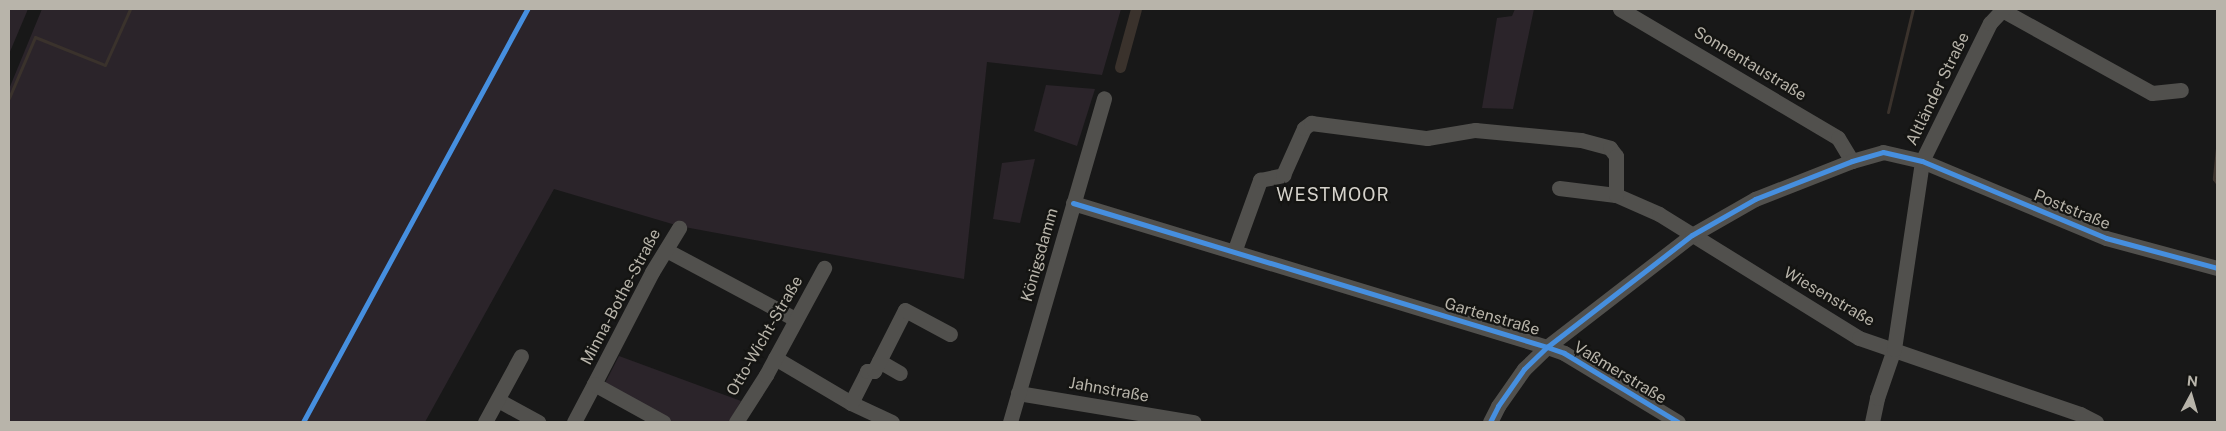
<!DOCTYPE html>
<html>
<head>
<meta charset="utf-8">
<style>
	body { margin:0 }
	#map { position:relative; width:2226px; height:431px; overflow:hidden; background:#181818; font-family:"Public Sans",sans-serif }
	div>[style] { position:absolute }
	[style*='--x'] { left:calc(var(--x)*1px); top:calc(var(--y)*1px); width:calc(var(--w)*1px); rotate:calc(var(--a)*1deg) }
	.green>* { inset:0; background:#2b242a }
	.stream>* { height:3px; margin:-1.5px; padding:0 1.5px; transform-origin:1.5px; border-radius:1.5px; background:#3a322c }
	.canal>* { height:11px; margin:-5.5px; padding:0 5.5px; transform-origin:5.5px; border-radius:5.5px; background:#3a322c }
	.minor>* { height:15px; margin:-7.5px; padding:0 7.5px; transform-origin:7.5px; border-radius:7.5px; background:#51504d }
	.cycleway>* { height:5px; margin:-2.5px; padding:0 2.5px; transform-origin:2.5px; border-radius:2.5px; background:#468fdf }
	span { translate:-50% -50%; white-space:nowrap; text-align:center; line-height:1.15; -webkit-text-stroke:4.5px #141412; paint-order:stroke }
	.street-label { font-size:16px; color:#b8b4aa }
	.neighbourhood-label { font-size:18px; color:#d5d2cb; letter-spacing:1px }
	.frame { position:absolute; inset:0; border:10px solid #b8b4aa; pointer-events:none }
	.north { position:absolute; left:2166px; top:371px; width:50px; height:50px; -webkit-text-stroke:4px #141412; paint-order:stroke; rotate:6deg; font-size:14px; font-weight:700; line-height:20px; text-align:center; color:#b8b4aa }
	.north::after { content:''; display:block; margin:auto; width:18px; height:22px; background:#b8b4aa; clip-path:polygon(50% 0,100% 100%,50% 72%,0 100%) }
</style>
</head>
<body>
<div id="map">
	<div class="green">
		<div style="clip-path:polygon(9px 9px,28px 9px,9px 54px)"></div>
		<div style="clip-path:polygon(42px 9px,1121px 9px,1102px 75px,987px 62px,964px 279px,679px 226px,554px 189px,425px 422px,9px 422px,9px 89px)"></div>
		<div style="clip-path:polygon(1515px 9px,1534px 9px,1513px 109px,1482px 108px,1497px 18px,1512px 16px)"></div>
		<div style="clip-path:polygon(1046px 85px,1095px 89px,1077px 146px,1034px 131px)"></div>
		<div style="clip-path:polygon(1035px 159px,1020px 223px,993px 219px,1002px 163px)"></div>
		<div style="clip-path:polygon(619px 356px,741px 401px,729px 422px,673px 422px,604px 385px)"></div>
	</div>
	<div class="stream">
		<div style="--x:9;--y:98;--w:66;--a:-66.9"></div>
		<div style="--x:35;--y:37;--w:75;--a:21.8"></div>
		<div style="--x:105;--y:65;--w:61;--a:-65.9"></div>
		<div style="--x:1888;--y:112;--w:106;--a:-76.4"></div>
		<div style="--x:2217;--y:148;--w:31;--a:96"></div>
		<div style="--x:2214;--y:179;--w:5;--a:53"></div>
	</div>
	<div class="canal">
		<div style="--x:1120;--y:67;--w:60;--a:-74.6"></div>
	</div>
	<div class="minor">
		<div style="--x:1620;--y:9;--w:253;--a:30.6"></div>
		<div style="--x:1838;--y:138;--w:27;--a:59"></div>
		<div style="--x:2002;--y:10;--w:171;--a:29"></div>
		<div style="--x:2152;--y:93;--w:29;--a:-6"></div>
		<div style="--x:1559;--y:188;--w:57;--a:7"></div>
		<div style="--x:1616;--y:195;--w:47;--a:23.8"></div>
		<div style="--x:1659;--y:214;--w:235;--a:31.8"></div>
		<div style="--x:1859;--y:338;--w:234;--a:19"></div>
		<div style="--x:2080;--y:414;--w:18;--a:27"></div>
		<div style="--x:1073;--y:203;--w:495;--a:16.9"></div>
		<div style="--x:1547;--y:347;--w:18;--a:19"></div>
		<div style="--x:1564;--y:353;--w:133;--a:31.2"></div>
		<div style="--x:666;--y:250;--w:146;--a:28.1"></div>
		<div style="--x:1234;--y:252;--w:77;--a:-70.1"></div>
		<div style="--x:1260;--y:180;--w:24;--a:-12"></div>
		<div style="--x:1283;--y:175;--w:51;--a:-65.9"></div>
		<div style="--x:1304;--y:128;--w:9;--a:-36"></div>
		<div style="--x:1311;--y:123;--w:117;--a:7.4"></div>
		<div style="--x:1427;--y:138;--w:49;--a:-9.5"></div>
		<div style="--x:1475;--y:130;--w:106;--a:5.4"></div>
		<div style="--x:1581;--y:140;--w:30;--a:15"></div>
		<div style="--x:1610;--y:148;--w:10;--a:53"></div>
		<div style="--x:1616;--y:156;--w:39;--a:90"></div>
		<div style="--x:775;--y:358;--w:88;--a:30.6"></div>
		<div style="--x:851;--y:403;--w:45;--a:24.9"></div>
		<div style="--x:879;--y:361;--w:24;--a:30"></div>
		<div style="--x:594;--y:384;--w:126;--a:-62.6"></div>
		<div style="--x:652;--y:272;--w:52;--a:-58.5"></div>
		<div style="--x:1018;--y:393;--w:178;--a:9.4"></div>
		<div style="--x:498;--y:400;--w:46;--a:28.8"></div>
		<div style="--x:851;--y:403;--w:36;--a:-63"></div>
		<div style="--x:867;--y:371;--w:7;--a:0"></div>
		<div style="--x:874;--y:371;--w:68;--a:-63.1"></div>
		<div style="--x:905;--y:310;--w:51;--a:28.1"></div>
		<div style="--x:485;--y:422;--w:75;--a:-61.4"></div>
		<div style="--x:574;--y:422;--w:43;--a:-62.2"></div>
		<div style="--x:594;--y:384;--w:79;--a:28.8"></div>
		<div style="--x:736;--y:422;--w:56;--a:-57.4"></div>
		<div style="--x:766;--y:375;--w:122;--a:-61.5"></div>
		<div style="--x:1010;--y:422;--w:337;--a:-73.8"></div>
		<div style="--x:1490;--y:422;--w:18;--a:-63"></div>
		<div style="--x:1498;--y:406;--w:45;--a:-54.9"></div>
		<div style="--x:1524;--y:369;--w:32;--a:-44"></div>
		<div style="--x:1547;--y:347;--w:183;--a:-37.7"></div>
		<div style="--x:1692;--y:235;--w:73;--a:-29.7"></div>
		<div style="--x:1755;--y:199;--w:104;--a:-21.4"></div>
		<div style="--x:1852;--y:161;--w:32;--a:-16"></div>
		<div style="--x:1883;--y:152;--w:40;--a:13"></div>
		<div style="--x:1922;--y:161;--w:199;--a:22.7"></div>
		<div style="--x:2106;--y:238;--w:115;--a:15.1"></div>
		<div style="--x:1872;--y:422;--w:25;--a:-78"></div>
		<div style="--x:1877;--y:398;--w:52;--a:-70.9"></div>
		<div style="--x:1894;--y:349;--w:190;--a:-81.5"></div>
		<div style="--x:1922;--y:161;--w:154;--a:-63.8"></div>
		<div style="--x:1990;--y:23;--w:19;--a:-47"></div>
	</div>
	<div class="cycleway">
		<div style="--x:1073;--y:203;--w:495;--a:16.9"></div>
		<div style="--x:1547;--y:347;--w:18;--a:19"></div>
		<div style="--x:1564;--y:353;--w:133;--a:31.2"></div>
		<div style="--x:303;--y:422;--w:470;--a:-61.5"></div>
		<div style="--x:1490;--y:422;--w:18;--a:-63"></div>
		<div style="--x:1498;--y:406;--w:45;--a:-54.9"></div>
		<div style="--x:1524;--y:369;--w:32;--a:-44"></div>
		<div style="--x:1547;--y:347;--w:183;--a:-37.7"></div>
		<div style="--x:1692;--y:235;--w:73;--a:-29.7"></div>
		<div style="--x:1755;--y:199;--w:104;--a:-21.4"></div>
		<div style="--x:1852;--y:161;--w:32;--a:-16"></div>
		<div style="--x:1883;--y:152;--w:40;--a:13"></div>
		<div style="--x:1922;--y:161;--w:199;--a:22.7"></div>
		<div style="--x:2106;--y:238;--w:115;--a:15.1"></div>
	</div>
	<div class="street-label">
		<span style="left:1750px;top:64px;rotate:31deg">Sonnentaustraße</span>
		<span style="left:1938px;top:89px;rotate:-64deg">Altländer Straße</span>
		<span style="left:2072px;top:210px;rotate:22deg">Poststraße</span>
		<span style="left:1040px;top:255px;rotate:-74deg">Königsdamm</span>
		<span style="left:621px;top:297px;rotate:-62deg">Minna-Bothe-Straße</span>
		<span style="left:1829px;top:297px;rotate:30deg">Wiesenstraße</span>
		<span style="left:1492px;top:317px;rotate:16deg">Gartenstraße</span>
		<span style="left:765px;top:336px;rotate:-60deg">Otto-Wicht-Straße</span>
		<span style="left:1620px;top:373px;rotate:31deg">Vaßmerstraße</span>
		<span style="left:1109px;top:390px;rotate:10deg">Jahnstraße</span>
	</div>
	<div class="neighbourhood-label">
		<span style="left:1333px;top:195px">WESTMOOR</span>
	</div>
	<div class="frame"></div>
	<div class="north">N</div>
</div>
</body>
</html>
